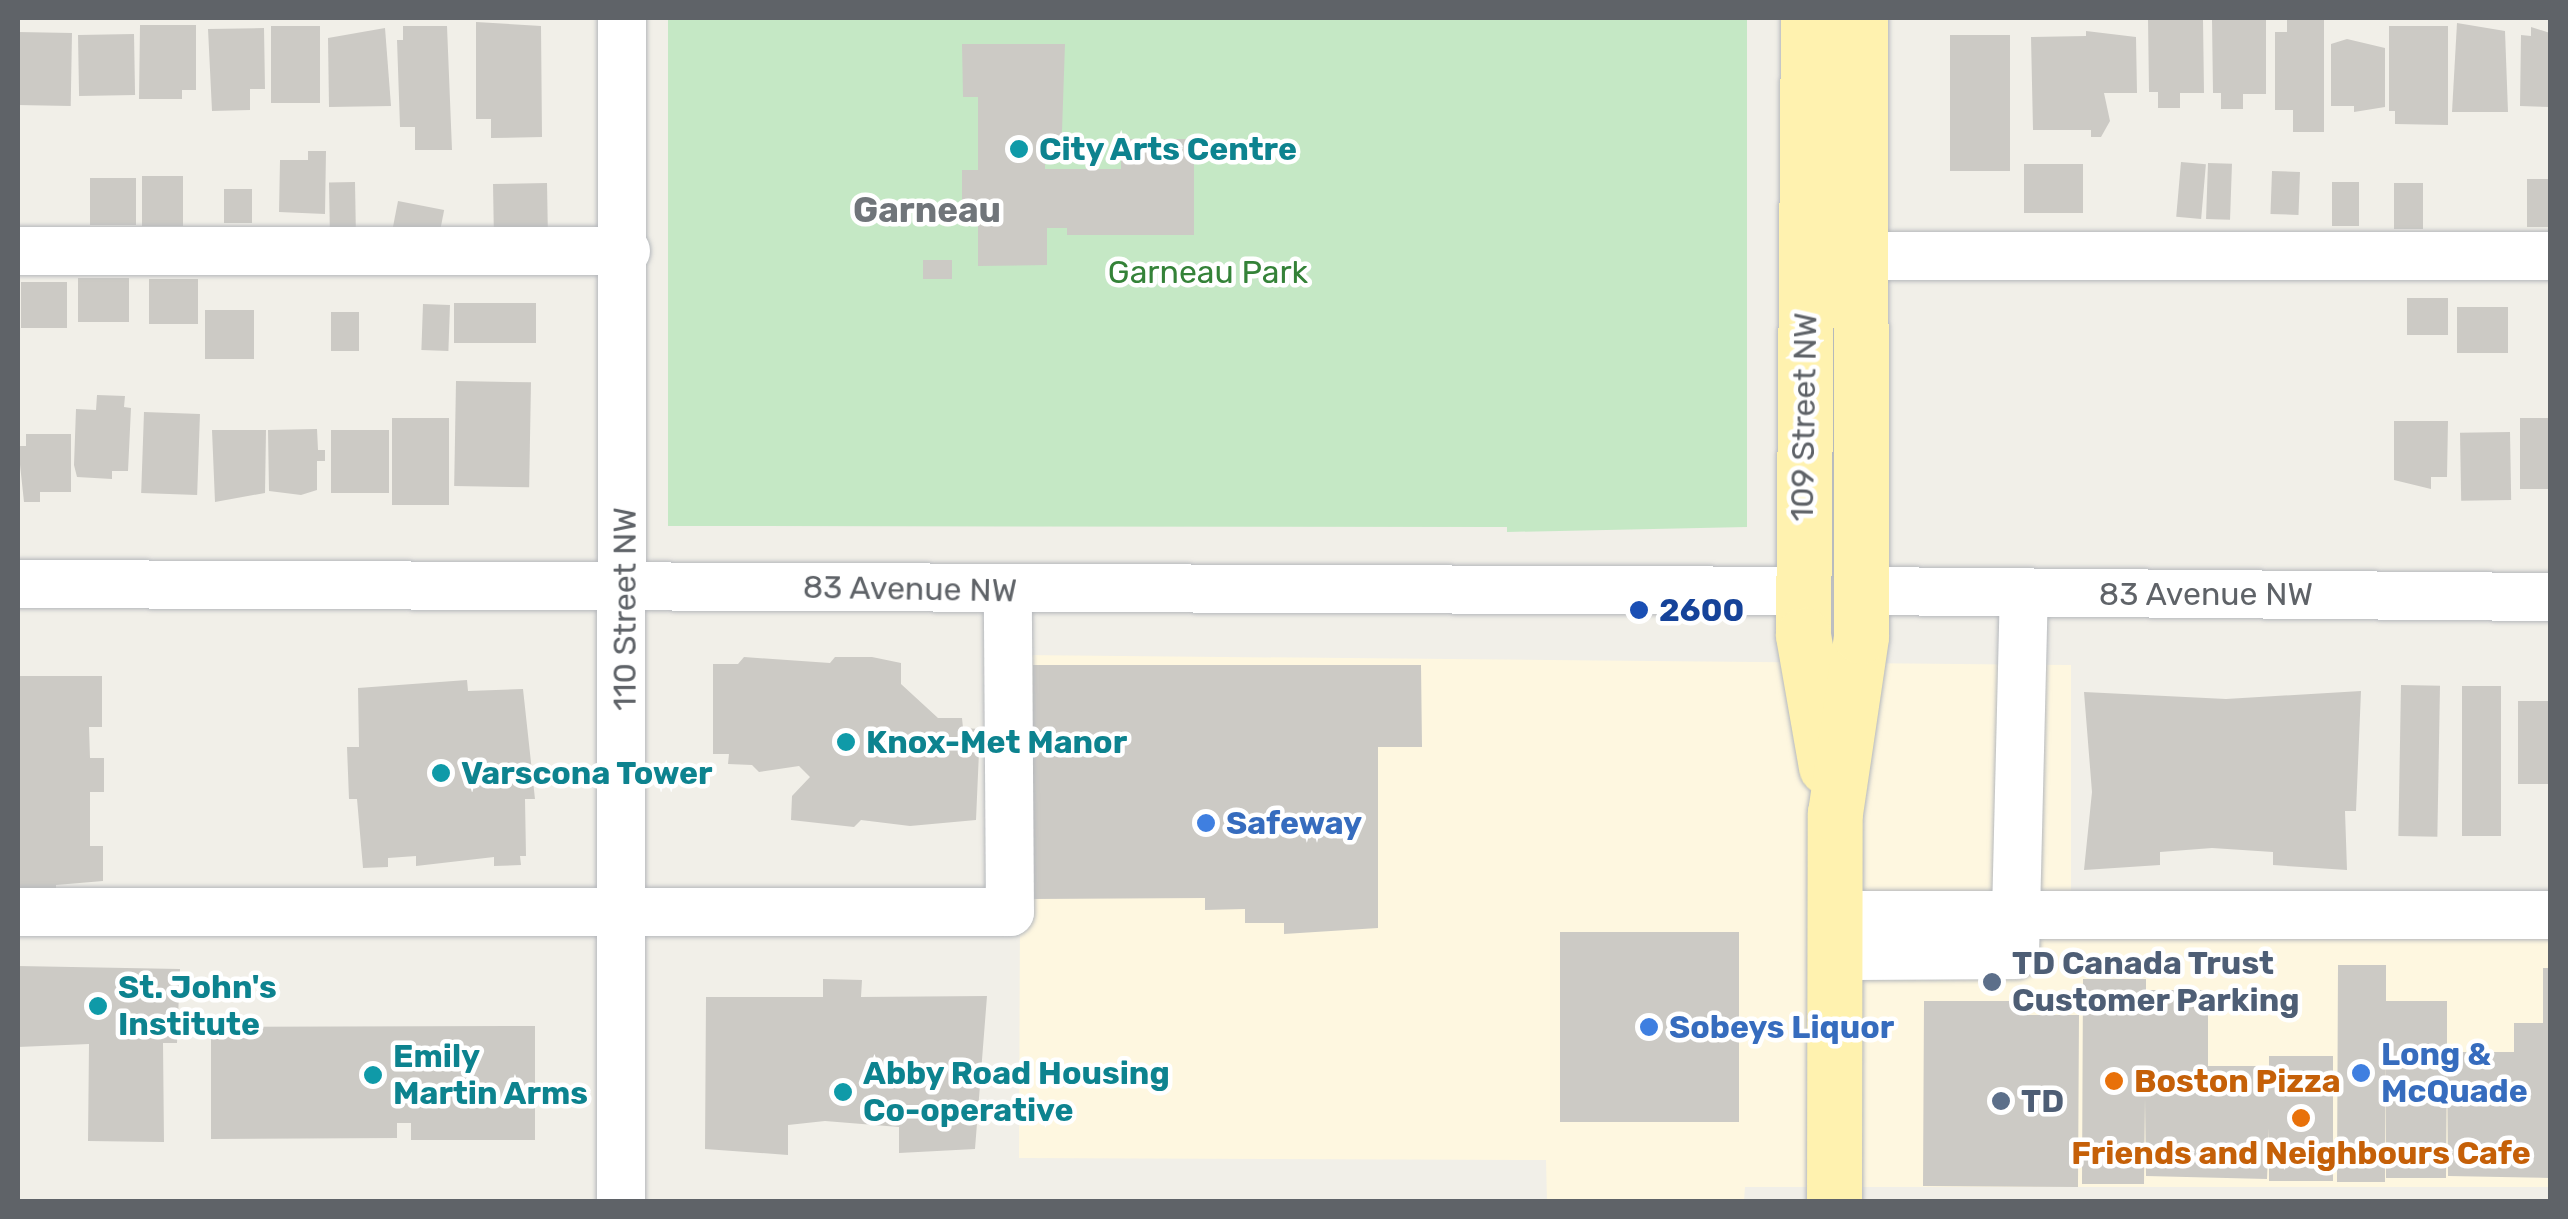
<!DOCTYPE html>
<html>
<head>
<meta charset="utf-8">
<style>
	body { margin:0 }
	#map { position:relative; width:2568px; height:1219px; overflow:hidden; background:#f1efe8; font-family:Rubik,sans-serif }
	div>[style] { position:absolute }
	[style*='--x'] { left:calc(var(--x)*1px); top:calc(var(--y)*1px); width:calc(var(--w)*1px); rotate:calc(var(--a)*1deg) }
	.commercial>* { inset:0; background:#fef7e0 }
	.green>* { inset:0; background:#c5e8c5 }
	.building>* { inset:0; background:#cccac5; transform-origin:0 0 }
	.roads { filter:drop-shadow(0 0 2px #b5b8bc) drop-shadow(0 0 2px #b5b8bc) }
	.minor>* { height:48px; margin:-24px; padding:0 24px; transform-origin:24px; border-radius:24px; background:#fff }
	.major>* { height:55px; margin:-27.5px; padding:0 27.5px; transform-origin:27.5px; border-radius:27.5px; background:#fff2af }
	.dots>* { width:28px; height:28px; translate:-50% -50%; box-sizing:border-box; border:5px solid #fff; border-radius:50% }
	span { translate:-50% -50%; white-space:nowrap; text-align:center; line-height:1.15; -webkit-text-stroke:9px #fff; paint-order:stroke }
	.culture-label { font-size:32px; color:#0d838f; font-weight:700 }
	.left { translate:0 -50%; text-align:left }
	.park-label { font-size:32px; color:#348238 }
	.street-label { font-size:32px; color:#5f6368 }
	.transit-label { font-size:32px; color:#164399; font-weight:700 }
	.shop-label { font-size:32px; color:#366cbe; font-weight:700 }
	.service-label { font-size:32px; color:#4e5e75; font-weight:700 }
	.food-label { font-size:32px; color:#c56008; font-weight:700 }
	.neighbourhood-label { font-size:35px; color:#70757a; font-weight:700 }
	.frame { position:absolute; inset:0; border:20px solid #5f6368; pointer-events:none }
</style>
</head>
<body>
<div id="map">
	<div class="commercial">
		<div style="clip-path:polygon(1021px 655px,2071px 665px,2071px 934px,2550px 934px,2550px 1187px,1745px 1187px,1744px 1201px,1547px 1202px,1546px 1160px,1019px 1158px)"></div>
	</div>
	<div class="green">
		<div style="clip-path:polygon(668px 18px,1747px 18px,1747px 527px,1507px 532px,1507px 527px,668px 526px)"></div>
	</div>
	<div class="building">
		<div style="clip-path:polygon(2287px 18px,2324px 18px,2324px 132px,2293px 132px,2293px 110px,2275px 110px,2275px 32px,2287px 32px)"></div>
		<div style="clip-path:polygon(2148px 19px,2203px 19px,2204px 93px,2180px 93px,2180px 108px,2158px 108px,2158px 92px,2149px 92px)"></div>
		<div style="clip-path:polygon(2212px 20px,2266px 20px,2266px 94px,2243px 94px,2243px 109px,2221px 109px,2221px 93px,2213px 93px)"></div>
		<div style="clip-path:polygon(476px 22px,541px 26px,542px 137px,491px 138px,491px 119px,476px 119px)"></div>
		<div style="clip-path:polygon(2457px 23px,2505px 31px,2508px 112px,2452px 112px)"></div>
		<div style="clip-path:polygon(140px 25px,196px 25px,196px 90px,182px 90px,182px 99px,139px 99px)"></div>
		<div style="left:271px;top:26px;width:49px;height:77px"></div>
		<div style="clip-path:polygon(403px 26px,447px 26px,452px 150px,415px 150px,415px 127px,400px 127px,397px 40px,403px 40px)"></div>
		<div style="clip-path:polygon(2389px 26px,2448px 26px,2448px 125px,2395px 124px,2395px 111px,2389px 111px)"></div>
		<div style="clip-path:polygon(2531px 27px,2550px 33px,2550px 107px,2520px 106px,2521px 35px,2531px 36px)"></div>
		<div style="clip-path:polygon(264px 28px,265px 89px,250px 89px,250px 110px,212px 111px,208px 29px)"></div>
		<div style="clip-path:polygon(385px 28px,391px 106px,329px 107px,328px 38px)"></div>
		<div style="clip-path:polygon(2086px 31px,2136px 37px,2137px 93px,2104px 93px,2110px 121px,2101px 137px,2091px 137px,2091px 130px,2033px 130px,2031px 37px,2086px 36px)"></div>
		<div style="left:18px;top:32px;width:54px;height:73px;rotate:1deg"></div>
		<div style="left:134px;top:34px;width:61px;height:56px;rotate:89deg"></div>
		<div style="left:1950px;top:35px;width:60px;height:136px"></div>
		<div style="clip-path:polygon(2347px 39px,2385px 48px,2385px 107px,2354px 112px,2354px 106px,2331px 106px,2331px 44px)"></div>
		<div style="clip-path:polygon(962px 44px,1065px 44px,1061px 160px,1045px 160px,1045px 169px,1121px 169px,1121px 139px,1194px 139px,1194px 235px,1067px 235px,1067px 228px,1047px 228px,1047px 265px,978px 266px,978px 216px,962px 216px,962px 170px,978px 170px,978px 97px,963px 97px)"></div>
		<div style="clip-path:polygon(308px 151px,326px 151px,325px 214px,279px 212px,280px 160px,308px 160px)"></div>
		<div style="left:2181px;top:162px;width:25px;height:55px;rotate:5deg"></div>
		<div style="left:2208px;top:163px;width:24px;height:56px;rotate:2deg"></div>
		<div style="left:2024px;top:164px;width:59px;height:49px"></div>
		<div style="left:2272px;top:171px;width:28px;height:43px;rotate:2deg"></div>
		<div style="left:142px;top:176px;width:41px;height:50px"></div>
		<div style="left:90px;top:178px;width:46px;height:47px"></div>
		<div style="left:2527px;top:179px;width:23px;height:48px"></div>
		<div style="left:355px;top:182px;width:54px;height:26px;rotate:89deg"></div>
		<div style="left:2332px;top:182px;width:27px;height:44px"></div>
		<div style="left:547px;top:183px;width:52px;height:54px;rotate:89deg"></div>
		<div style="left:2394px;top:183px;width:29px;height:46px"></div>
		<div style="left:224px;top:189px;width:28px;height:34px"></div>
		<div style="left:398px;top:201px;width:47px;height:32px;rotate:11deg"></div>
		<div style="left:952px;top:260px;width:19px;height:29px;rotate:90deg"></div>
		<div style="left:78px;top:278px;width:51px;height:44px"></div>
		<div style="left:149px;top:279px;width:49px;height:45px"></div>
		<div style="left:21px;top:282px;width:46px;height:46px"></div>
		<div style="left:2407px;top:298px;width:41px;height:37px"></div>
		<div style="left:454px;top:303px;width:82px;height:40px"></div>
		<div style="left:423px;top:304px;width:27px;height:46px;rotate:2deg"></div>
		<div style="left:2457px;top:307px;width:51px;height:46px"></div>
		<div style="left:205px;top:310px;width:49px;height:49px"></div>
		<div style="left:331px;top:312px;width:28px;height:39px"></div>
		<div style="left:456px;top:381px;width:75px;height:105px;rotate:1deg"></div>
		<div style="clip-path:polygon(97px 395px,125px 396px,124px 407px,131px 408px,128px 471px,112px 471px,112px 479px,77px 477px,74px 465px,76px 409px,96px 410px)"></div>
		<div style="left:144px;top:412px;width:56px;height:81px;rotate:2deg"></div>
		<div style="left:392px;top:418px;width:57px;height:87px"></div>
		<div style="left:2520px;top:418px;width:30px;height:71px"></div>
		<div style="clip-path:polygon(2394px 421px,2448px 421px,2447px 477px,2431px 477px,2431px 489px,2394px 480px)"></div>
		<div style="clip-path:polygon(317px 429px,318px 450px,325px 450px,325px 461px,317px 461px,317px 490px,301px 495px,269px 491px,268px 430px)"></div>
		<div style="clip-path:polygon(212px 430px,266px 430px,265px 493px,215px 502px)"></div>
		<div style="left:331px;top:430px;width:58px;height:63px"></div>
		<div style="left:2510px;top:432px;width:68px;height:50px;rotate:89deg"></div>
		<div style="clip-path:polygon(26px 434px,71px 434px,71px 492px,40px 492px,40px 502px,24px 502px,18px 446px,26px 446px)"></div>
		<div style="clip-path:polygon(744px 657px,830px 663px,835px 657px,872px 657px,901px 663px,901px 684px,938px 718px,962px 718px,963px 728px,980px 729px,976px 820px,910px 826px,861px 820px,854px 827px,791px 820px,792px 796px,810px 777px,799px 766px,759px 772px,752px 765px,728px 764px,729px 754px,713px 754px,713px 664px,738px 664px)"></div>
		<div style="clip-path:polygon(1033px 665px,1421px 665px,1422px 747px,1378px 747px,1378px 928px,1284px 934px,1284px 923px,1245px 923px,1245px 909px,1205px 910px,1205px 898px,1033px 899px)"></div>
		<div style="clip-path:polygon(18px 676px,102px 676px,102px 727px,89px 727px,90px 758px,104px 758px,104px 792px,90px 792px,90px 846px,103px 846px,103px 881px,56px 885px,56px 895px,18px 896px)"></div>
		<div style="clip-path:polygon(467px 680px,468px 691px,523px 689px,535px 799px,525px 799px,526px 856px,520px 856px,521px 865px,494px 866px,494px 857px,416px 866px,416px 856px,388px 858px,388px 867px,363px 868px,357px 799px,349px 799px,347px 747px,359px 747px,358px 688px)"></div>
		<div style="left:2401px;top:685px;width:39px;height:151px;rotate:1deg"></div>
		<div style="left:2462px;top:686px;width:39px;height:150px"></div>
		<div style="clip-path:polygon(2361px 691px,2356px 811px,2345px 811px,2347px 870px,2273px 865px,2273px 852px,2212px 848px,2160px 852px,2160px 865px,2084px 870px,2092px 792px,2084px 692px,2226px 699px)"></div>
		<div style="left:2518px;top:701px;width:32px;height:83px"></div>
		<div style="left:1560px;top:932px;width:179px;height:190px"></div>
		<div style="clip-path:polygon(2338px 965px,2386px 965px,2386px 1001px,2447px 1001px,2447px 1052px,2514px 1052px,2514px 1023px,2543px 1023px,2543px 968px,2550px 968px,2550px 1178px,2448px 1176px,2447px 1057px,2446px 1178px,2386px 1178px,2385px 1041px,2385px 1182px,2337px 1182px)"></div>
		<div style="clip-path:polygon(18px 966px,180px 969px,177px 1043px,163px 1043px,164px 1142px,88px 1141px,89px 1044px,18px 1047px)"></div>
		<div style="clip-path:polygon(823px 979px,862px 980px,861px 997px,987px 996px,975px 1149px,899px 1153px,899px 1127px,825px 1121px,788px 1125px,788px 1155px,705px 1149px,706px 997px,823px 997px)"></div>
		<div style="clip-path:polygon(2083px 979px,2146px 979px,2146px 990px,2208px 990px,2208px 1066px,2269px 1066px,2269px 1056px,2333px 1056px,2333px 1181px,2269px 1181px,2269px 1128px,2267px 1179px,2146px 1176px,2145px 1098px,2144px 1184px,2082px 1184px)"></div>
		<div style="clip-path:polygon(1924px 1001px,2028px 1001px,2028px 1015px,2079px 1015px,2078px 1187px,1923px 1186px)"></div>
		<div style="clip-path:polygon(535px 1026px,535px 1140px,411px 1140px,411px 1123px,397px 1123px,397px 1138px,211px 1139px,211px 1027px)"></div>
	</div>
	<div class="roads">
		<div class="minor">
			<div style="--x:18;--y:251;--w:608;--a:0"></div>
			<div style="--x:1863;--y:256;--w:687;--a:0"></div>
			<div style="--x:18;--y:584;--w:1785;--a:0.22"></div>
			<div style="--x:1861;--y:591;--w:689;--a:0.5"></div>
			<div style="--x:18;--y:912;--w:992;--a:0"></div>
			<div style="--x:1010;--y:912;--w:321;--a:-90.4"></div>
			<div style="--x:1833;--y:915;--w:717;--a:0"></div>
			<div style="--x:1833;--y:956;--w:182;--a:-0.3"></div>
			<div style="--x:2015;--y:955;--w:362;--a:-88.6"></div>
			<div style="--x:621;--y:1202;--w:1184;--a:-89.95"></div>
		</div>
		<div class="major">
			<div style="--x:1808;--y:18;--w:617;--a:90.46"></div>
			<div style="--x:1803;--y:635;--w:134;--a:80.1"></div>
			<div style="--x:1834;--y:1202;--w:389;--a:-89.9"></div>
			<div style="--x:1835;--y:813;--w:179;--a:-81.6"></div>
			<div style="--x:1861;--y:636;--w:618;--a:-90.09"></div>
		</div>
	</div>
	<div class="dots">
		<div style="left:1019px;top:149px;background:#0f9aa8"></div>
		<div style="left:1639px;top:610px;background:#1a4fb4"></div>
		<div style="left:846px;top:742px;background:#0f9aa8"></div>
		<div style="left:441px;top:773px;background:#0f9aa8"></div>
		<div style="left:1206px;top:823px;background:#3f7fe0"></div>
		<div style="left:1992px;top:982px;background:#5c6f8a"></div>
		<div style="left:98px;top:1006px;background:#0f9aa8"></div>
		<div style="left:1649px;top:1027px;background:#3f7fe0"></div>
		<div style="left:2361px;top:1073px;background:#3f7fe0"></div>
		<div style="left:373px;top:1075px;background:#0f9aa8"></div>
		<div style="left:2114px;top:1081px;background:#e8710a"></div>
		<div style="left:843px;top:1092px;background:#0f9aa8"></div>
		<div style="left:2001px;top:1101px;background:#5c6f8a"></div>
		<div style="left:2301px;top:1118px;background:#e8710a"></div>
	</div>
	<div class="culture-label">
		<span class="left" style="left:1039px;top:149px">City Arts Centre</span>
		<span class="left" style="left:866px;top:742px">Knox-Met Manor</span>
		<span class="left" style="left:461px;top:773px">Varscona Tower</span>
		<span class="left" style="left:118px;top:1006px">St. John's<br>Institute</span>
		<span class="left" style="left:393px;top:1075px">Emily<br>Martin Arms</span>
		<span class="left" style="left:863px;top:1092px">Abby Road Housing<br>Co-operative</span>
	</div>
	<div class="park-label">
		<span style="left:1208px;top:272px">Garneau Park</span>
	</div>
	<div class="street-label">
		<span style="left:1804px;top:417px;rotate:-89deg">109 Street NW</span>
		<span style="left:910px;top:589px;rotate:1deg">83 Avenue NW</span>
		<span style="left:2206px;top:594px">83 Avenue NW</span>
		<span style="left:625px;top:609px;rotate:-90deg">110 Street NW</span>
	</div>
	<div class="transit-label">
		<span class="left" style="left:1659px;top:610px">2600</span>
	</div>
	<div class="shop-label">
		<span class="left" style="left:1226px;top:823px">Safeway</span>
		<span class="left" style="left:1669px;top:1027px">Sobeys Liquor</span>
		<span class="left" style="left:2381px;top:1073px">Long &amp;<br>McQuade</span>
	</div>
	<div class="service-label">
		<span class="left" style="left:2012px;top:982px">TD Canada Trust<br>Customer Parking</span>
		<span class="left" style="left:2021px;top:1101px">TD</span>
	</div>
	<div class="food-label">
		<span class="left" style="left:2134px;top:1081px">Boston Pizza</span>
		<span style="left:2301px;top:1153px">Friends and Neighbours Cafe</span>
	</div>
	<div class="neighbourhood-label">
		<span style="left:927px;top:210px">Garneau</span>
	</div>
	<div class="frame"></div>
</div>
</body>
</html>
